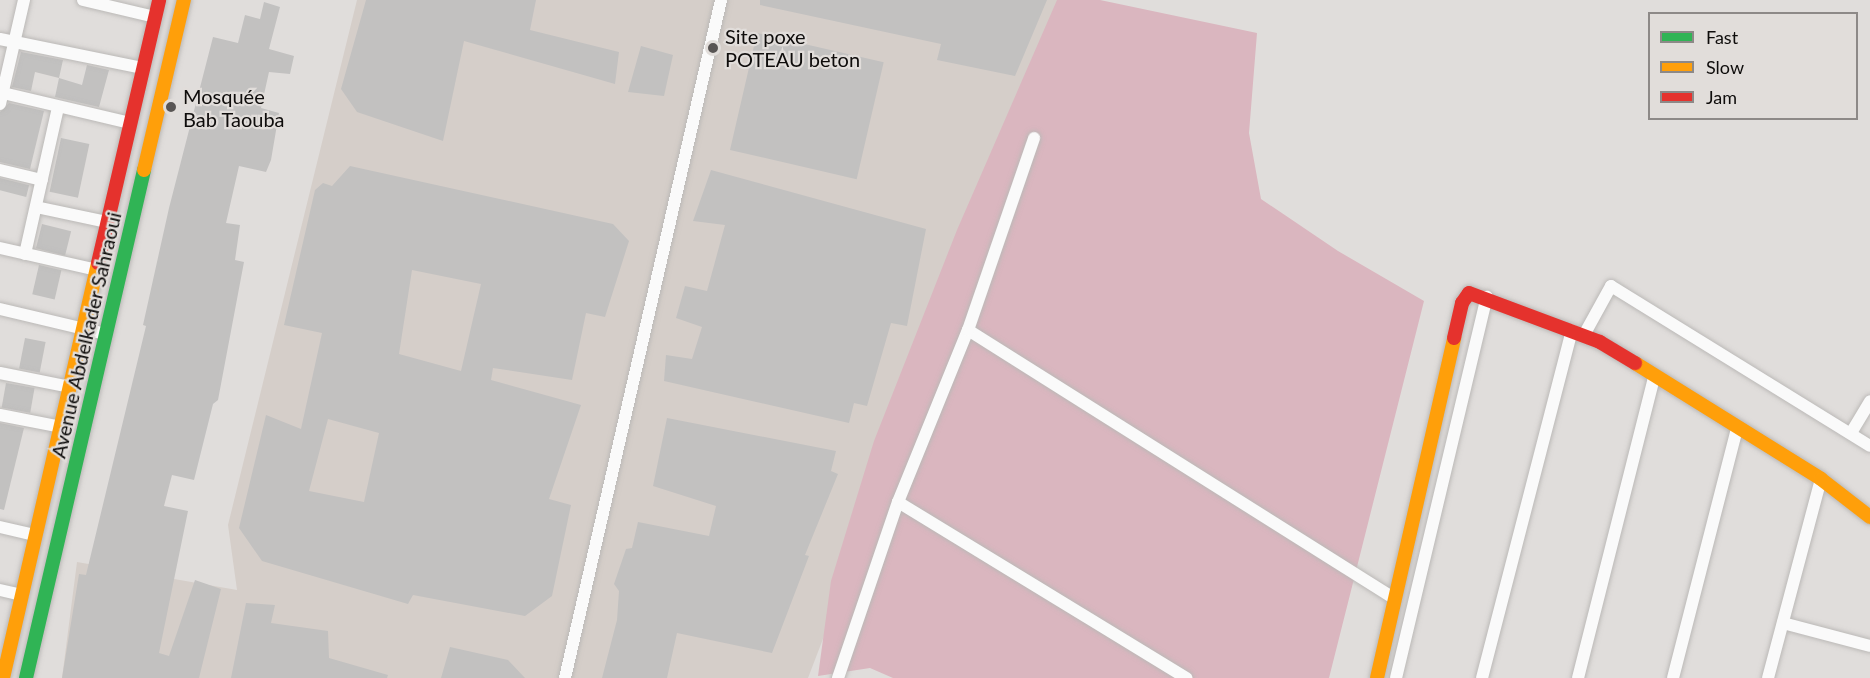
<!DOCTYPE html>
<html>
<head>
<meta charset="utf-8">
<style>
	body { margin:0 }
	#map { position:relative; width:1870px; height:678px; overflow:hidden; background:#e0dddb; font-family:Lato,sans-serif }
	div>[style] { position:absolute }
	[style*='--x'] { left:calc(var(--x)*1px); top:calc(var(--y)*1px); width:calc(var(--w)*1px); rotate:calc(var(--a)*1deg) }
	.built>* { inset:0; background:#d5cec9 }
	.green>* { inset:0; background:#dab6bf }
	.building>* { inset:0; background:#c2c1c0; transform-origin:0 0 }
	.roads { filter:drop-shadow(0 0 2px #bbb9b7) drop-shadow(0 0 2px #bbb9b7) }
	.street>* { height:12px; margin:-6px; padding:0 6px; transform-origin:6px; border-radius:6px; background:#fafafa }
	.fast>* { height:14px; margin:-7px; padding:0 7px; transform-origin:7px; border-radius:7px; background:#30b455 }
	.slow>* { height:14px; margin:-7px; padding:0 7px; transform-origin:7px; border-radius:7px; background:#ff9f0a }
	.jam>* { height:14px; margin:-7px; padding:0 7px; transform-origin:7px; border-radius:7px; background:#e5322d }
	.dots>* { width:16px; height:16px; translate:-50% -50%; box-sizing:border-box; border:3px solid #e1ddda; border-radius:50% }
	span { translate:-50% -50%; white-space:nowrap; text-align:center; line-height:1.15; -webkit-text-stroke:4.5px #e1ddda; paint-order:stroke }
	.poi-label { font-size:20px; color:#0e0c0b }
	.left { translate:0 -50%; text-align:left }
	.street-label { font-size:20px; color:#0e0c0b }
	.legend { position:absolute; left:1648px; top:12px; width:210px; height:108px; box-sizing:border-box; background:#e1ddda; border:2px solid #8d8987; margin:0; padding:8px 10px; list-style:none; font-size:18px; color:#0e0c0b }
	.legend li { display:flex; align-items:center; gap:12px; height:30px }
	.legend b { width:30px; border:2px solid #8d8987 }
</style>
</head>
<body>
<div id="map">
	<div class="built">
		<div style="clip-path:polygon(357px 0,1068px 0,808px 678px,62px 678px,77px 562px,237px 590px,228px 525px)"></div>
	</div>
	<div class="green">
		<div style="clip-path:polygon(1057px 0,1100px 0,1257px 33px,1249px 133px,1261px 199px,1338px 251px,1424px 301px,1329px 678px,893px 678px,870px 668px,818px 676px,831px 581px,874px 441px,957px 230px)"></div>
	</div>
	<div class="building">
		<div style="clip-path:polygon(366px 0,536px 0,530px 30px,619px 52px,615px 84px,464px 41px,443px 141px,357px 112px,341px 89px)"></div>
		<div style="clip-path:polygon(760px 0,1047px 0,1015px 76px,937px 60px,941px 44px,760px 5px)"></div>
		<div style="clip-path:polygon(264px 2px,280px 7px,269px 49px,294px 56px,290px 74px,269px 72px,261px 108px,279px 113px,271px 160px,266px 172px,239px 166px,226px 223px,240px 225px,235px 260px,244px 262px,218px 400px,213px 404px,194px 480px,172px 475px,164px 506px,188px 511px,159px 653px,169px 656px,195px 580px,221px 589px,199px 678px,62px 678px,79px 574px,86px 575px,146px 326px,143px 325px,169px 208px,213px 37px,238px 43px,245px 15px,260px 19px)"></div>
		<div style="left:757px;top:33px;width:130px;height:120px;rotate:13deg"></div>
		<div style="clip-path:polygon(641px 46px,673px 55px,664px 96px,628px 92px)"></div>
		<div style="clip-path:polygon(21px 52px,63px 60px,59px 78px,35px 72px,31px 91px,12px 87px)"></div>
		<div style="clip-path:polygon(87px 65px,109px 70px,99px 107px,55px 97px,59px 78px,82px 85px)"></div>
		<div style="clip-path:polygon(9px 103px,44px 111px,30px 169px,0 162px,0 112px)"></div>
		<div style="left:61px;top:138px;width:29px;height:55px;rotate:12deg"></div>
		<div style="clip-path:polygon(evenodd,350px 166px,613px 224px,629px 241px,605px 317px,586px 313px,572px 380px,493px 368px,491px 380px,581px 405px,549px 499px,571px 505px,552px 596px,525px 616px,413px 595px,408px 604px,262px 561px,239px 528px,266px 415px,301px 429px,322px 333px,284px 325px,315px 190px,323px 183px,332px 186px,350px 166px,412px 270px,481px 284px,461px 371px,399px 354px,412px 270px,350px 166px,328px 419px,379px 433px,364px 502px,309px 491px,328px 419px)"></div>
		<div style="clip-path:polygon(711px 170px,926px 229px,907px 326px,891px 323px,867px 406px,854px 403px,849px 423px,664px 381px,666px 355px,692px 359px,702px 327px,676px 318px,685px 286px,707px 291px,725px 225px,693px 221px)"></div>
		<div style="left:0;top:178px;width:30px;height:12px;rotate:14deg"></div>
		<div style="left:42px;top:224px;width:30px;height:25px;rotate:14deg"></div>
		<div style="left:39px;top:265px;width:23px;height:30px;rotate:13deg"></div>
		<div style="left:25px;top:338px;width:21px;height:31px;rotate:11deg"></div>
		<div style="left:6px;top:383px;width:29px;height:25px;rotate:10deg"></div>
		<div style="clip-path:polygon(667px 418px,836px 451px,831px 471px,838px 474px,805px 555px,809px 556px,772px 653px,677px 633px,667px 678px,602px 678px,617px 620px,619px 591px,614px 584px,626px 549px,632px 548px,638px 522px,709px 536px,716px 506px,653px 486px)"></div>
		<div style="clip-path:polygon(0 423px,24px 428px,4px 510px,0 509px)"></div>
		<div style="clip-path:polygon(246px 603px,275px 605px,271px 623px,328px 631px,329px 658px,388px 675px,387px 678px,231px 678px)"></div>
		<div style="clip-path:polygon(450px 647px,508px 660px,525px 678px,441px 678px)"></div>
	</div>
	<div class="roads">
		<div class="street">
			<div style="--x:83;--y:0;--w:74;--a:13.3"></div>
			<div style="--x:0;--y:39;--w:146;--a:11.5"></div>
			<div style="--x:3;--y:93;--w:130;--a:13.3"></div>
			<div style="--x:0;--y:104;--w:107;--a:-77"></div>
			<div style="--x:0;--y:170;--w:43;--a:13.4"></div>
			<div style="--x:36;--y:207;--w:73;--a:11.9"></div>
			<div style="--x:0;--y:248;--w:99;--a:12.8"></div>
			<div style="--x:25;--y:254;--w:150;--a:-77.3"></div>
			<div style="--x:0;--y:309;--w:109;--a:13.3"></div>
			<div style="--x:968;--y:330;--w:505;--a:32.21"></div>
			<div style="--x:1584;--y:335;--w:56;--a:-61.1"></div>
			<div style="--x:1611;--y:286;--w:304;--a:31.7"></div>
			<div style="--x:0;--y:373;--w:71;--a:11.3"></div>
			<div style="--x:0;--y:415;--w:62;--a:11.1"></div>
			<div style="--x:1851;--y:433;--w:37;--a:-59"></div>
			<div style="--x:898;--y:502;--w:338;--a:31.4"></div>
			<div style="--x:0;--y:527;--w:37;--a:13"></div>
			<div style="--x:0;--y:590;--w:23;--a:13"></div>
			<div style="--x:1783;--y:623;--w:90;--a:14.8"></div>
			<div style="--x:565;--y:678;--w:696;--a:-77.04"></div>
			<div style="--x:838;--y:678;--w:186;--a:-71.2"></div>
			<div style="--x:898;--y:502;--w:186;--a:-67.9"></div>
			<div style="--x:968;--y:330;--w:203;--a:-71"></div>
			<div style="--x:1396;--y:678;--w:392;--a:-76.6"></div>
			<div style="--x:1482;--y:678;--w:359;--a:-75.5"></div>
			<div style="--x:1578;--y:678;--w:310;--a:-75.8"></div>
			<div style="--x:1673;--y:678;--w:258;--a:-75.6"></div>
			<div style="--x:1768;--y:678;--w:206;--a:-75.1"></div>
		</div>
		<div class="fast">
			<div style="--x:26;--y:678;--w:522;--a:-76.92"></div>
		</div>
		<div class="slow">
			<div style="--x:144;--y:170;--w:175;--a:-76.8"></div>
			<div style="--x:1635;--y:363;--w:219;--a:31.9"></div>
			<div style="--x:1821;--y:479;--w:62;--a:37.8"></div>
			<div style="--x:3;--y:678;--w:426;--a:-77.1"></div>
			<div style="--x:1377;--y:678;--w:349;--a:-77.2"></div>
		</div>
		<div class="jam">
			<div style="--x:98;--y:263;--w:270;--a:-76.9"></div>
			<div style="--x:1454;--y:338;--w:36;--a:-77"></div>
			<div style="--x:1462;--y:303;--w:12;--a:-55"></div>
			<div style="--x:1469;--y:293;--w:140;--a:20.5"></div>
			<div style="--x:1600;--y:342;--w:41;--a:31"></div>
		</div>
	</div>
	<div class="dots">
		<div style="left:713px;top:48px;background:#585554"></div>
		<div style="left:171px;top:107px;background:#585554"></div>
	</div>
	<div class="poi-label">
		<span class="left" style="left:725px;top:48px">Site poxe<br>POTEAU beton</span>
		<span class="left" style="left:183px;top:108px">Mosquée<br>Bab Taouba</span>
	</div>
	<div class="street-label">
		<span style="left:86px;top:335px;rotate:-77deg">Avenue Abdelkader Sahraoui</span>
	</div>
	<ul class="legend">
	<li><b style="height:8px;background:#30b455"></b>Fast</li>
	<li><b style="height:8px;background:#ff9f0a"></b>Slow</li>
	<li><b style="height:8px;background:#e5322d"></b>Jam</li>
	</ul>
</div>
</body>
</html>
